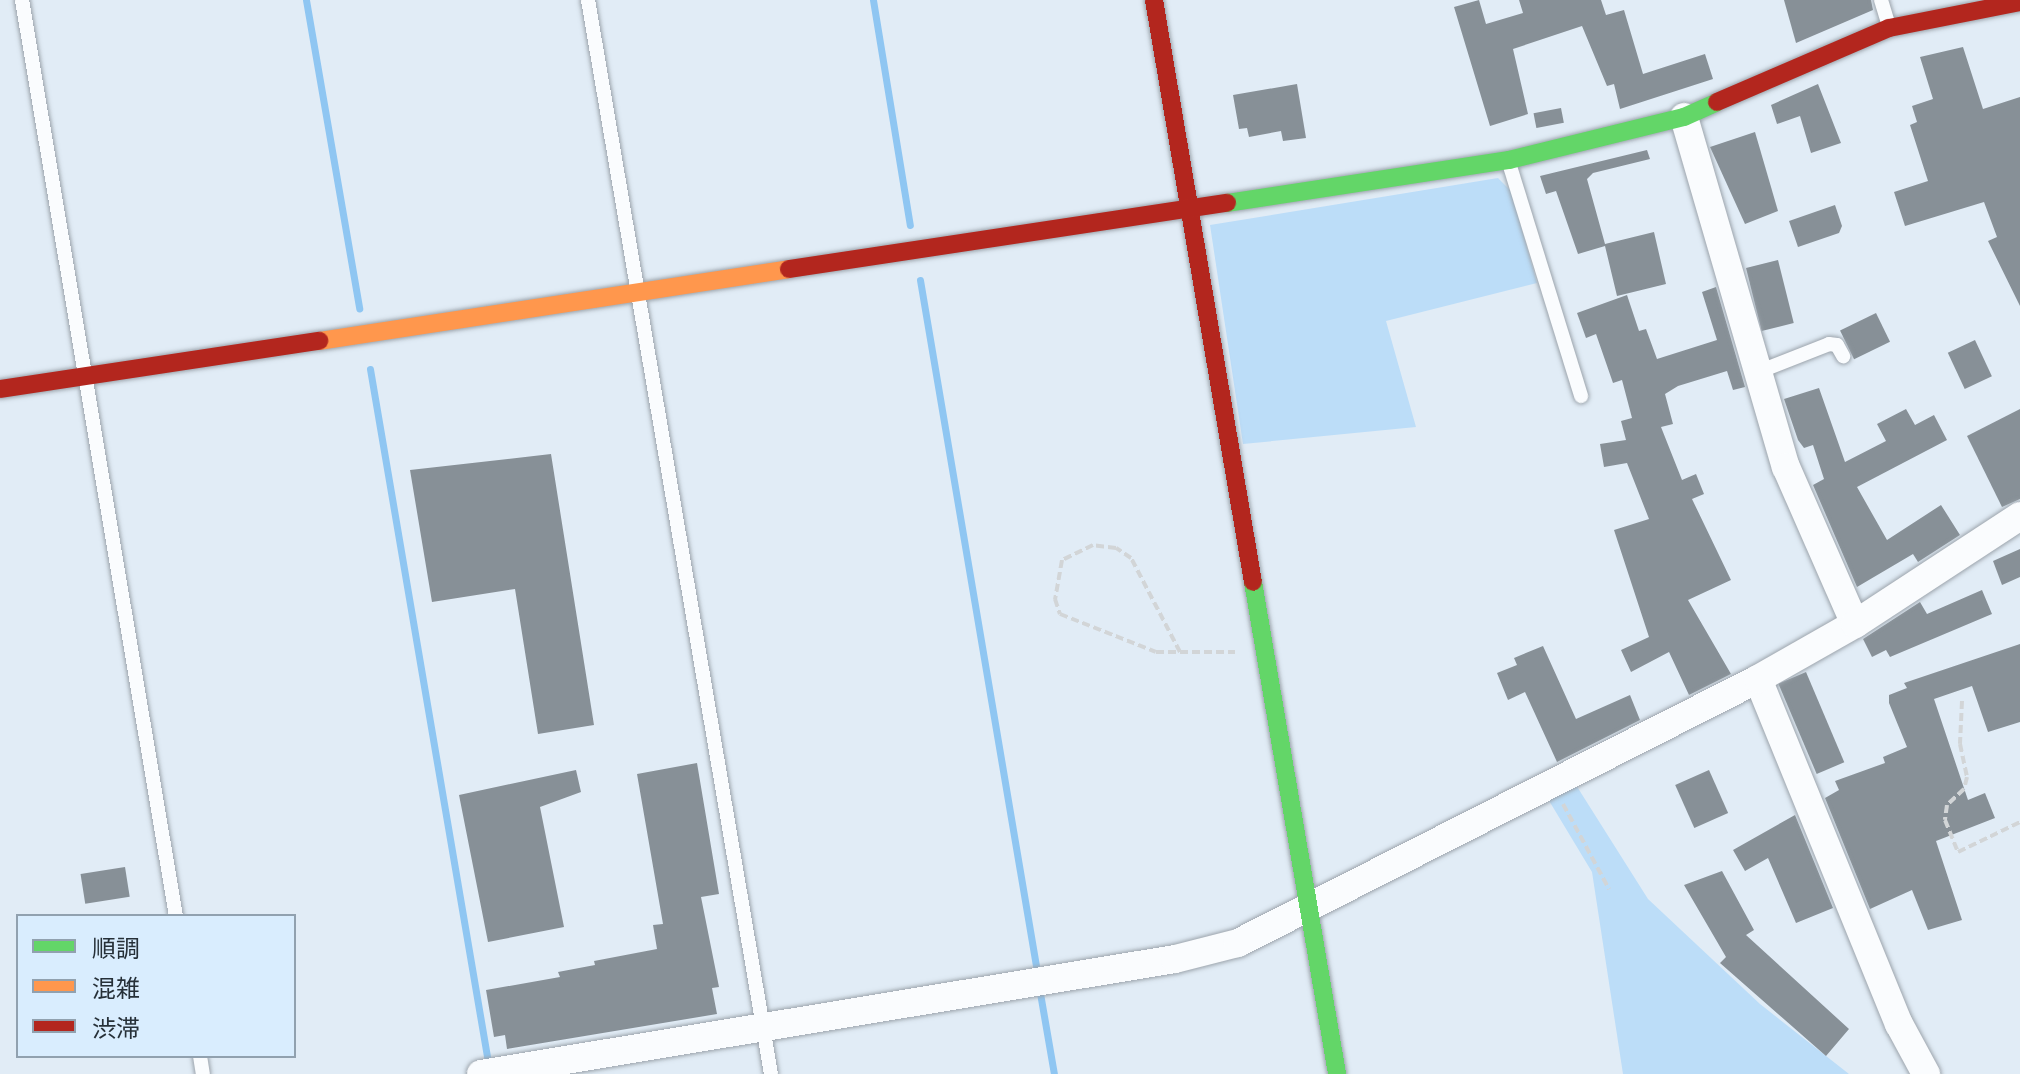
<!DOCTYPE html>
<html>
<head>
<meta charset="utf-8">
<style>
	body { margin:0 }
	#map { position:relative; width:2020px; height:1074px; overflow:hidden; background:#e1ecf6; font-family:"Golos Text","Noto Sans JP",sans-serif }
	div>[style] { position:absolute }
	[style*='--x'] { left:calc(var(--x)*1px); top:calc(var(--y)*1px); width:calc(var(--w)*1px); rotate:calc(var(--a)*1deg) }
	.green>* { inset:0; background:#bcddf8 }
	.stream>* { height:7px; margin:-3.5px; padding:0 3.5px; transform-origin:3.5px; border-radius:3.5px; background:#8fc6f2 }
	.building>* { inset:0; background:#879097; transform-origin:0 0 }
	.path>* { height:4px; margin-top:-2px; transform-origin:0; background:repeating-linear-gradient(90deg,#d2d5d7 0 8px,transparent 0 12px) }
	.roads { filter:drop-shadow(0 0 2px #9ca4ac) drop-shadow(0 0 2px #9ca4ac) }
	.lane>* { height:14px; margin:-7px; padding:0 7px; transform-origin:7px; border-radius:7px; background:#fafcfe }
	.street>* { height:28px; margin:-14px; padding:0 14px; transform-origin:14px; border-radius:14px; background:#fafcfe }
	.fast>* { height:18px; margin:-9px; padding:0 9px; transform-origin:9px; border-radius:9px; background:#63d668 }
	.slow>* { height:18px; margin:-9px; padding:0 9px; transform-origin:9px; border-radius:9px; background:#ff974d }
	.jam>* { height:18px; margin:-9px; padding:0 9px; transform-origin:9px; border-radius:9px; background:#b3261e }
	span { translate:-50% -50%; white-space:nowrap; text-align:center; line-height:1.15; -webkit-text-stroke:8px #d9edfe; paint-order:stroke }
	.legend { position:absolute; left:16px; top:914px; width:280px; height:144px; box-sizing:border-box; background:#d9edfe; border:2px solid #91a1af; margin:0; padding:10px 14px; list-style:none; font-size:24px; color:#263038 }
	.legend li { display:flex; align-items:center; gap:16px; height:40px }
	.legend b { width:40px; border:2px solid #91a1af }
</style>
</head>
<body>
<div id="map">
	<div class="green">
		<div style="clip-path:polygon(1498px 178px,1511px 191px,1537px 283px,1386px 321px,1416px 427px,1243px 444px,1210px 225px)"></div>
		<div style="clip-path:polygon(1576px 785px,1648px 899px,1760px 1004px,1849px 1074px,1623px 1074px,1592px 872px,1548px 799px)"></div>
	</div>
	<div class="stream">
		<div style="--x:306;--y:0;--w:313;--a:80.2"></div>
		<div style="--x:873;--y:0;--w:228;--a:80.7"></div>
		<div style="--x:920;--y:280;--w:702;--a:80.4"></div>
		<div style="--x:370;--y:369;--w:703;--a:80.34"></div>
		<div style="--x:1040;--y:993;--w:82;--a:80.2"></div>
	</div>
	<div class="building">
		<div style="clip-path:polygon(1479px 0,1486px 24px,1523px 13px,1519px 0,1601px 0,1606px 15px,1624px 10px,1643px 74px,1705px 54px,1713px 79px,1620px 109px,1614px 84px,1607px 86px,1582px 26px,1513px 49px,1528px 114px,1490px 126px,1454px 7px)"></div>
		<div style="clip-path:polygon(1784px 0,1871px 0,1873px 10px,1796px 43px)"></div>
		<div style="clip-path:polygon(1963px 47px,1983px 109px,2020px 97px,2020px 306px,1988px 241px,1997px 237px,1984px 202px,1905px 226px,1894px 192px,1928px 181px,1910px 125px,1917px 122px,1912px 106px,1933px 99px,1920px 57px)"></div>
		<div style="clip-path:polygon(1297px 84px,1306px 138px,1283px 141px,1281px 131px,1249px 137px,1247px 128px,1239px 129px,1233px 95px)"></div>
		<div style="clip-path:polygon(1818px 84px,1841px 143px,1811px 153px,1800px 116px,1777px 124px,1771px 105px)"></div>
		<div style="left:1561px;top:108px;width:15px;height:28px;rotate:79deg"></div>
		<div style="clip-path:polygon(1755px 132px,1778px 211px,1745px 224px,1710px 147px)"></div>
		<div style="clip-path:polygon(1647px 150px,1650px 159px,1593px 173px,1587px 179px,1605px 244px,1654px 232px,1666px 284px,1617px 296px,1605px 246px,1578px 254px,1556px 191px,1546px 194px,1540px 176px)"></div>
		<div style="clip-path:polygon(1835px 205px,1842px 226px,1839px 233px,1798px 247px,1789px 221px)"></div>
		<div style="left:1778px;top:260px;width:65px;height:33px;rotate:76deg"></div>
		<div style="clip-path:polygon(1716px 287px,1745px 387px,1733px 390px,1727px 371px,1678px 386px,1665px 394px,1673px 424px,1661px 427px,1682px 480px,1696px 474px,1704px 494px,1692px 499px,1731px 580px,1688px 600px,1731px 674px,1689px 695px,1669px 652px,1631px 672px,1621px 650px,1649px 637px,1614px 530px,1649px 519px,1627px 463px,1604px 467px,1600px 444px,1626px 440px,1621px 421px,1632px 418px,1622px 380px,1613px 383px,1596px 334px,1586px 338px,1577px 313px,1627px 295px,1639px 331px,1646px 329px,1657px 359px,1717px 340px,1702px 292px)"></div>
		<div style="left:1876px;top:313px;width:32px;height:40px;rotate:64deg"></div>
		<div style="left:1975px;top:340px;width:40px;height:30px;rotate:65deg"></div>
		<div style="clip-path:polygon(1819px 388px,1845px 462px,1886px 441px,1877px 424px,1906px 409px,1915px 425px,1934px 415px,1947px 440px,1857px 487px,1887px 540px,1941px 505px,1960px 535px,1918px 562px,1913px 554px,1857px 587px,1813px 485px,1824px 479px,1813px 445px,1804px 448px,1798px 440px,1784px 399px)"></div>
		<div style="clip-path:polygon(2020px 409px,2020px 499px,2002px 507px,1967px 436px)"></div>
		<div style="clip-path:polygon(551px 454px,594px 725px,538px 734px,515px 589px,432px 602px,410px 470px)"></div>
		<div style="clip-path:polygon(2020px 549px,2020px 577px,2002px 585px,1993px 561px)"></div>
		<div style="clip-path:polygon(1982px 590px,1992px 614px,1890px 657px,1886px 650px,1872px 657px,1863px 639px,1920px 602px,1927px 614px)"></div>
		<div style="clip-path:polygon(2020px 644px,2020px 722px,1988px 732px,1972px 686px,1934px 699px,1968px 800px,1985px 793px,1995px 818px,1936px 841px,1962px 920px,1928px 930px,1912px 890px,1870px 909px,1825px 798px,1839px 790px,1835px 781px,1885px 763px,1883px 757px,1907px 747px,1889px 703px,1889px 695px,1907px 688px,1904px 683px)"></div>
		<div style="clip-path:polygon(1543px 646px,1576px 719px,1630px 695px,1640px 720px,1557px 762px,1525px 692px,1508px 700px,1497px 673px,1517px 665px,1514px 658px)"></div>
		<div style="left:1806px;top:672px;width:98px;height:30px;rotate:67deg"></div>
		<div style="clip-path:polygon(697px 763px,719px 894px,701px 897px,719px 987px,712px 988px,717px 1014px,507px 1049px,505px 1035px,494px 1037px,486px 990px,560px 977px,558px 972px,595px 965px,594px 961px,657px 949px,653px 925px,663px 924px,637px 774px)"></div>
		<div style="clip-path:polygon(576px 770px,581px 792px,540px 807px,564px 927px,488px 942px,459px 795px)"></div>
		<div style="left:1709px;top:770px;width:47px;height:37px;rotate:66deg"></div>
		<div style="clip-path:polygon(1795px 815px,1833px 908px,1796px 923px,1768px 858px,1745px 871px,1733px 850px)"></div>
		<div style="left:125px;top:867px;width:30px;height:45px;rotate:81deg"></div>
		<div style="clip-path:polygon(1722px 871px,1754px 930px,1746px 935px,1849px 1029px,1826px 1056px,1720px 963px,1726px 957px,1684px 885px)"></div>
	</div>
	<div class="path">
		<div style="--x:1180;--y:652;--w:106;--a:-117.5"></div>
		<div style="--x:1131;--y:558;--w:18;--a:-146"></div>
		<div style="--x:1116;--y:548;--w:23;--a:-173"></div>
		<div style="--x:1093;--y:545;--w:34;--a:154"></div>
		<div style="--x:1062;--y:560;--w:40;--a:100"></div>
		<div style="--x:1055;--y:599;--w:16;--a:72"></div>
		<div style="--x:1060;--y:614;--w:103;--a:21.6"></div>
		<div style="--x:1156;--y:652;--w:79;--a:0"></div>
		<div style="--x:1962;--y:701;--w:43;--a:92.7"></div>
		<div style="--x:1960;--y:744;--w:34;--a:78"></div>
		<div style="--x:1967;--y:777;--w:12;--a:104"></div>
		<div style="--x:1964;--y:789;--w:23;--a:137"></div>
		<div style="--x:1947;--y:805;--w:15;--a:98"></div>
		<div style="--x:1945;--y:820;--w:35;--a:68"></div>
		<div style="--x:1958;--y:852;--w:69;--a:-25.8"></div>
		<div style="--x:1563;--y:804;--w:97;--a:61.6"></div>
	</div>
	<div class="roads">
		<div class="lane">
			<div style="--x:22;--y:0;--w:929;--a:80.46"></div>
			<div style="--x:588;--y:0;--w:1089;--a:80.33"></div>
			<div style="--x:1881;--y:0;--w:28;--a:73"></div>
			<div style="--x:1509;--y:163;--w:244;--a:72.8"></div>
			<div style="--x:1758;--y:372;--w:76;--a:-21.5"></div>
			<div style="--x:1829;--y:344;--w:8;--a:7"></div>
			<div style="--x:1837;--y:345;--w:13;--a:61"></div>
			<div style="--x:200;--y:1056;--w:18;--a:81"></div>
		</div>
		<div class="street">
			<div style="--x:1684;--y:117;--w:365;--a:73.8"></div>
			<div style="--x:1786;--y:467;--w:171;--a:66.3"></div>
			<div style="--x:1758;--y:679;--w:373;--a:67.8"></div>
			<div style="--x:1899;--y:1024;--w:57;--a:61.6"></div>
			<div style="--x:481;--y:1074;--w:703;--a:-9.41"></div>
			<div style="--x:1175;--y:959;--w:65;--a:-14.3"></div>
			<div style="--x:1238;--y:943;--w:583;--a:-26.92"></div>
			<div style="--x:1758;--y:679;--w:112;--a:-29.6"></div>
			<div style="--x:1855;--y:624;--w:197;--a:-33.2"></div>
		</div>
		<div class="fast">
			<div style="--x:1227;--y:203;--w:285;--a:-8.7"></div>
			<div style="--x:1509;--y:160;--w:180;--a:-13.8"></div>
			<div style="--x:1684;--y:117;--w:36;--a:-24"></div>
			<div style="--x:1253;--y:582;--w:499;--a:80.3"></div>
		</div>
		<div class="slow">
			<div style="--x:319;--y:341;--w:475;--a:-8.7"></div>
		</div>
		<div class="jam">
			<div style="--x:1154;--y:0;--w:590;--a:80.35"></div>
			<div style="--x:1717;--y:102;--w:187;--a:-23.3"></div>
			<div style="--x:1889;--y:28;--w:134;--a:-11.2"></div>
			<div style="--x:789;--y:269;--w:443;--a:-8.6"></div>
			<div style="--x:0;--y:389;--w:323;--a:-8.6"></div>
		</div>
	</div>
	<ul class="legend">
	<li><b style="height:10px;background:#63d668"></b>順調</li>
	<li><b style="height:10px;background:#ff974d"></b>混雑</li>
	<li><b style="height:10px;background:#b3261e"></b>渋滞</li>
	</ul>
</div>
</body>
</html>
